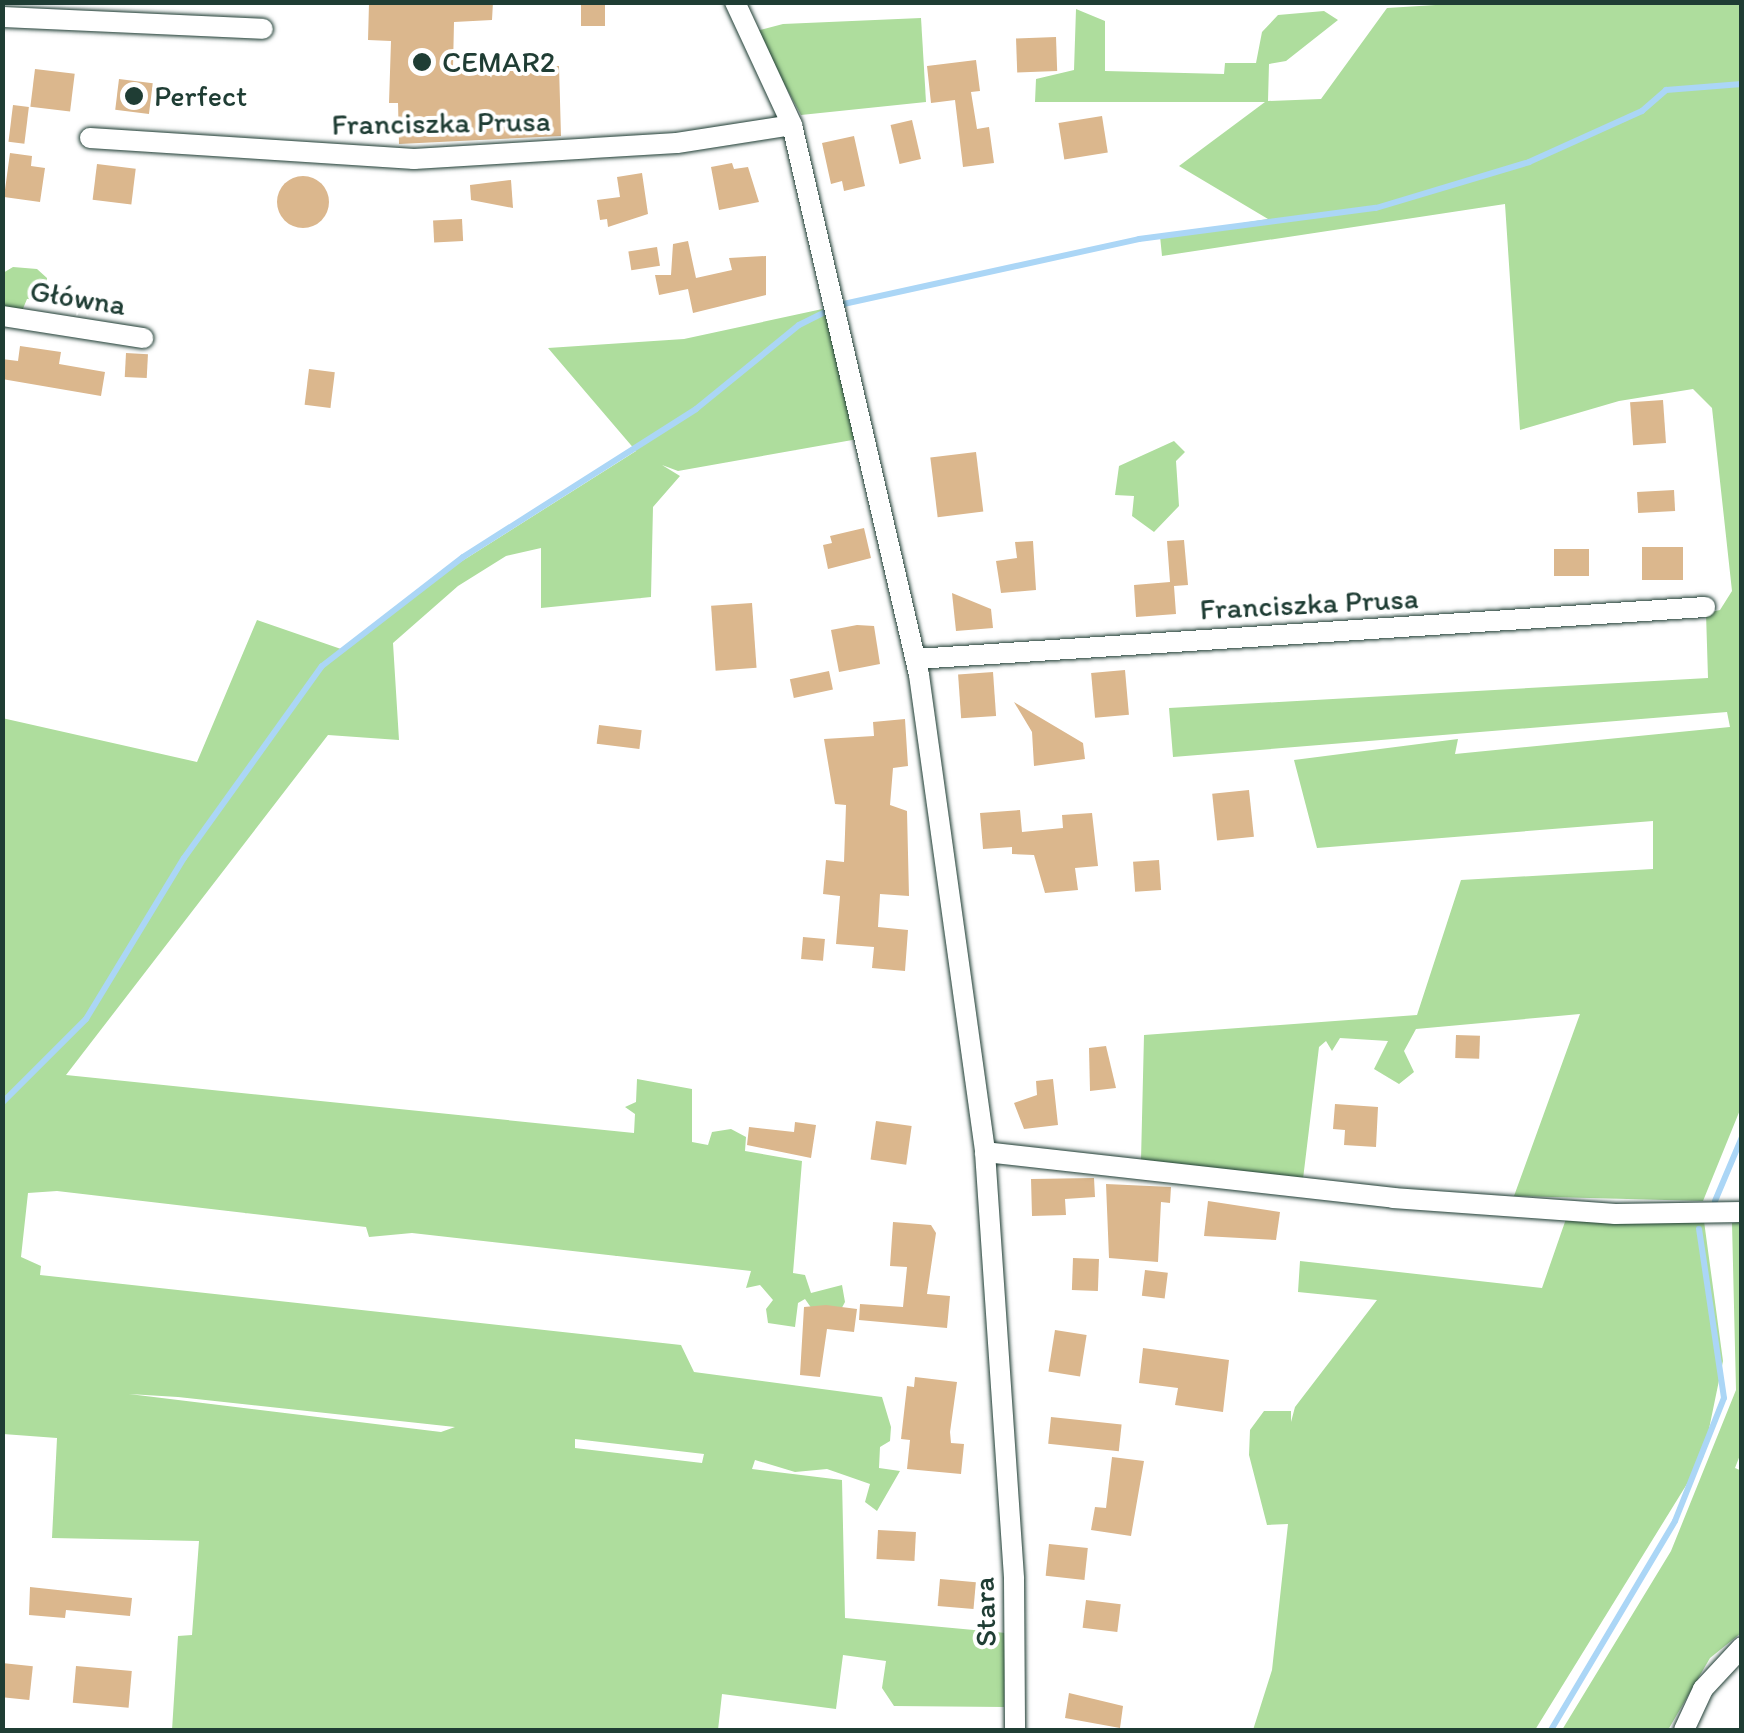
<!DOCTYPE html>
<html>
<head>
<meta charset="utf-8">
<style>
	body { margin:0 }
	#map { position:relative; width:1744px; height:1733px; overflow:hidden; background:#fff; font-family:Itim,sans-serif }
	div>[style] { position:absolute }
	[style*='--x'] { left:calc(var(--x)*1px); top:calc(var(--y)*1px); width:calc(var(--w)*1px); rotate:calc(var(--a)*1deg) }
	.green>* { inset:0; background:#aedd9d }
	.stream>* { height:6px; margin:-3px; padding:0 3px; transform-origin:3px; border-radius:3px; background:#abd6f6 }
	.building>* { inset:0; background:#dbb78d; transform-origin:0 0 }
	.round { border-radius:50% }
	.roads { filter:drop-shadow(0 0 2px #1f3d34) drop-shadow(0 0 2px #1f3d34) }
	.street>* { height:20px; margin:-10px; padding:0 10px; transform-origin:10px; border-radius:10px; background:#fff }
	.dots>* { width:28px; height:28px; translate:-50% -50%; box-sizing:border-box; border:5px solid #fff; border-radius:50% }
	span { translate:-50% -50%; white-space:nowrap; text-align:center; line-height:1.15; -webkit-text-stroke:8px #fff; paint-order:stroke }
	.poi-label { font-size:30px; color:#1f3d34 }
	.left { translate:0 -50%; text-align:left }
	.street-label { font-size:30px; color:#1f3d34 }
	.frame { position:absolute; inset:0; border:5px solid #1f3d34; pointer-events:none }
</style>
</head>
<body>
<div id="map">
	<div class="green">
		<div style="clip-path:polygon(1484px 2px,1741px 3px,1742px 1105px,1703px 1201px,1514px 1196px,1580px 1014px,1416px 1029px,1404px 1051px,1414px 1072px,1399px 1084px,1374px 1069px,1388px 1041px,1340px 1038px,1332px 1051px,1326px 1041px,1319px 1047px,1303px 1179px,1141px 1160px,1144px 1035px,1417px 1015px,1461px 880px,1653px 869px,1653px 821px,1317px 848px,1294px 760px,1458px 739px,1455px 754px,1730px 727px,1727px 712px,1173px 757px,1169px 708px,1708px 678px,1706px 613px,1720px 610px,1732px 591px,1712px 408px,1693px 389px,1619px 401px,1520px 430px,1505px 204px,1162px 256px,1160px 236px,1268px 219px,1179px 166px,1265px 102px,1035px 102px,1036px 79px,1074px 70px,1076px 9px,1105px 21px,1105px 71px,1224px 74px,1225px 63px,1256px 63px,1262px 32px,1278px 15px,1324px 11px,1338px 20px,1286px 61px,1269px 64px,1268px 101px,1321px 99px,1387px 8px)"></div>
		<div style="clip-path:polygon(921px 18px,926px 102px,801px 115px,756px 31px,783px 24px)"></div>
		<div style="clip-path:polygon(13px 267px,37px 269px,47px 278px,47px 300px,27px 299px,22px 311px,3px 309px,3px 273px)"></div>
		<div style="clip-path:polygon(evenodd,827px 308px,858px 439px,678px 471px,662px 465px,680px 476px,653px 507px,651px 597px,541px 608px,541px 548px,506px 556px,458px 586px,393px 643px,399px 740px,328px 735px,66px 1075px,634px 1133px,635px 1114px,625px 1107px,636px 1102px,637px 1079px,692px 1089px,692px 1142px,708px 1145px,712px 1132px,731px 1129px,746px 1137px,745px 1151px,802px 1161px,793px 1273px,805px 1275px,811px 1293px,842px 1285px,845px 1302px,838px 1315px,812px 1309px,805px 1299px,798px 1303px,795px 1327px,768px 1323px,766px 1309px,773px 1300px,760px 1285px,746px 1288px,751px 1271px,412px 1233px,369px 1237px,366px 1227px,57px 1191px,28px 1193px,21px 1257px,41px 1266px,40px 1275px,681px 1345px,694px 1372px,882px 1397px,891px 1427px,890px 1441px,880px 1447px,879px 1468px,900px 1471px,877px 1511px,865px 1502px,870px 1484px,827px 1469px,795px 1472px,755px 1460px,752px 1469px,842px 1480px,845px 1618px,1006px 1633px,1004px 1707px,894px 1706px,882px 1688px,886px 1661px,843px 1655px,836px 1709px,722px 1694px,718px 1730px,172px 1730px,178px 1636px,192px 1635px,199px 1541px,52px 1538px,57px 1438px,3px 1434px,2px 718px,197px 762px,257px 620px,341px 649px,432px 580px,636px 451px,548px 348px,684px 339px,827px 308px,129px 1394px,178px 1397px,455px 1427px,441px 1432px,129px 1394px,827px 308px,575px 1439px,704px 1454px,702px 1463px,575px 1448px,575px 1439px)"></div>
		<div style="clip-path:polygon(1174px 441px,1185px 452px,1176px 461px,1179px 506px,1154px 532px,1132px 516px,1134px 496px,1115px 495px,1119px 466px)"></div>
		<div style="clip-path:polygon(1567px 1216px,1704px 1221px,1723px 1361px,1703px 1458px,1535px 1730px,1253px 1730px,1272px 1670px,1288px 1524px,1267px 1525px,1249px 1455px,1250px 1430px,1264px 1411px,1291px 1411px,1291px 1422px,1295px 1407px,1377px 1300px,1298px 1292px,1300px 1261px,1542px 1288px)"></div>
		<div style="clip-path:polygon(1741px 1222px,1742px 1450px,1735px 1468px,1742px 1471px,1741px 1633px,1710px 1658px,1668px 1730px,1562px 1730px,1671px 1551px,1736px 1390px,1732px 1223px)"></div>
	</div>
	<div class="stream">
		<div style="--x:2;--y:1103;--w:119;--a:-45"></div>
		<div style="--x:86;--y:1019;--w:188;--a:-58.7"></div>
		<div style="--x:184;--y:858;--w:236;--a:-54.3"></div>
		<div style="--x:322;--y:666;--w:178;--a:-37.7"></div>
		<div style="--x:463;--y:557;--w:276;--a:-32.4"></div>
		<div style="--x:696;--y:409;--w:133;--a:-39.2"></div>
		<div style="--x:799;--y:325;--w:45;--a:-26.6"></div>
		<div style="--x:839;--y:305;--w:307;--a:-12.4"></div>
		<div style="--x:1139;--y:239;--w:239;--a:-7.5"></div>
		<div style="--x:1376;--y:208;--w:160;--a:-16.7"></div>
		<div style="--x:1529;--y:162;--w:124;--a:-24.3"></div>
		<div style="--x:1642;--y:111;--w:32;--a:-41"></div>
		<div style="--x:1666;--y:90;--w:76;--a:-4.5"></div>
		<div style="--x:1715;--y:1201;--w:69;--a:-67.1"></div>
		<div style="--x:1551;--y:1730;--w:243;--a:-59.3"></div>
		<div style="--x:1675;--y:1521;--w:132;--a:-68.3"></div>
		<div style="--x:1724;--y:1398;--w:171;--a:-98.4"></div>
	</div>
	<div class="building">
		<div style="clip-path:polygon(493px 2px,492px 20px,454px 22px,453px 68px,559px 66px,561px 136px,399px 144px,398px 103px,389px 103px,391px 41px,368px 40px,369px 3px)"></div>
		<div style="left:581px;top:2px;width:24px;height:24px"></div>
		<div style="left:1056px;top:37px;width:34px;height:40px;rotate:88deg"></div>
		<div style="clip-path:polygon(976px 60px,980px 91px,971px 92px,977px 129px,989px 127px,994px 163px,963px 167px,955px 100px,931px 103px,927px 66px)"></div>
		<div style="left:35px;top:69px;width:40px;height:38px;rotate:7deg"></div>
		<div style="left:119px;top:79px;width:34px;height:31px;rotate:7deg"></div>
		<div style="left:13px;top:105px;width:16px;height:37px;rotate:7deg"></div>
		<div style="left:1102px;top:116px;width:37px;height:44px;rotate:81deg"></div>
		<div style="left:912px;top:120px;width:40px;height:22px;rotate:77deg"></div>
		<div style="clip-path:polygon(854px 136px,865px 186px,844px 191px,842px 181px,831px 184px,822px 143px)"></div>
		<div style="clip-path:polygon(10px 153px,32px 156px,31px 166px,45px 168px,40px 202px,4px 197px)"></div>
		<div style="clip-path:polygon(732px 163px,734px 169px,748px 167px,759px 202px,719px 210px,711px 167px)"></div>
		<div style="left:97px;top:164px;width:39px;height:36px;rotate:7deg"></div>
		<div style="clip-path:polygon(642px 173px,648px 214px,608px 227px,607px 219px,600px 220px,597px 200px,620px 197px,617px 177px)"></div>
		<div class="round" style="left:277px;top:176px;width:52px;height:52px"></div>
		<div style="clip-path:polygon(511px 180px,513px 208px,471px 200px,470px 185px)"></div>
		<div style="left:462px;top:219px;width:22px;height:29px;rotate:87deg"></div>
		<div style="clip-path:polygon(688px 241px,696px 278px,732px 270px,729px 258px,766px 256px,766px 295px,693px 313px,688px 289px,659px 295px,655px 275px,671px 275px,673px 244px)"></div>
		<div style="left:657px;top:247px;width:19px;height:29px;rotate:81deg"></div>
		<div style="clip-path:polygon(20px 346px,61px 352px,59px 364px,105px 372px,101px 396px,2px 379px,2px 359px,18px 361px)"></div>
		<div style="left:126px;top:353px;width:22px;height:24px;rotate:3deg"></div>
		<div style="left:309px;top:369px;width:26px;height:36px;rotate:7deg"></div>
		<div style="left:1663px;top:400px;width:43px;height:33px;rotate:86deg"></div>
		<div style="left:976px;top:452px;width:60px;height:46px;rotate:83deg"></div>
		<div style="left:1674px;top:490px;width:21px;height:37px;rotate:87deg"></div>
		<div style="clip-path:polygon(864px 528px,871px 558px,828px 569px,823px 545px,832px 543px,830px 536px)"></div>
		<div style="clip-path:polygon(1184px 540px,1188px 585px,1174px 586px,1176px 614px,1136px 617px,1134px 585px,1170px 582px,1167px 541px)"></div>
		<div style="clip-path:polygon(1033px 541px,1036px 590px,1001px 593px,996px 561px,1017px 558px,1015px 542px)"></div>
		<div style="left:1683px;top:547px;width:33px;height:41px;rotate:90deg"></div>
		<div style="left:1554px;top:549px;width:35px;height:27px"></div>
		<div style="clip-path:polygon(952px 593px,991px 609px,993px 628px,956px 631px)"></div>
		<div style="left:752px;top:603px;width:65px;height:41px;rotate:86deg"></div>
		<div style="clip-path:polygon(857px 625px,874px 626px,880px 664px,839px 672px,831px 630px)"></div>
		<div style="left:1125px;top:670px;width:45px;height:34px;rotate:85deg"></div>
		<div style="left:829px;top:671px;width:19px;height:40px;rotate:78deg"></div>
		<div style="left:993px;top:672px;width:44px;height:35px;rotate:86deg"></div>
		<div style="clip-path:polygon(1014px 702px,1083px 743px,1085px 759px,1034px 766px,1032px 732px)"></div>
		<div style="clip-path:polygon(905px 719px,908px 766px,893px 768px,890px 805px,907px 811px,909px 896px,880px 894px,878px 927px,908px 930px,905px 971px,872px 968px,874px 947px,836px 944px,840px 896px,823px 894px,826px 860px,844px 862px,846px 805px,835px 804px,824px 739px,874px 736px,873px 722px)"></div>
		<div style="left:599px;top:725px;width:43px;height:19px;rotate:7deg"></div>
		<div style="left:1249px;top:790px;width:47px;height:37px;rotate:84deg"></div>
		<div style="clip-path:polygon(1020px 810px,1022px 832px,1063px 828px,1062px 815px,1092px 813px,1098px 866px,1075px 868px,1078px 890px,1045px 893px,1034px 855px,1012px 854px,1012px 847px,983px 849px,980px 813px)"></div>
		<div style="left:1159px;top:860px;width:30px;height:26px;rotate:86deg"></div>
		<div style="left:803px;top:937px;width:22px;height:22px;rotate:5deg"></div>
		<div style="left:1456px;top:1035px;width:24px;height:23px;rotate:2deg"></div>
		<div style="clip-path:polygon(1106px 1046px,1116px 1088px,1090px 1091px,1089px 1048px)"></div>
		<div style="clip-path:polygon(1053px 1079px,1058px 1125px,1024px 1129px,1014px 1103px,1037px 1095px,1036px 1081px)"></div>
		<div style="clip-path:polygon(1335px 1104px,1378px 1107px,1376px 1147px,1344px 1145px,1345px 1130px,1333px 1129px)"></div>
		<div style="left:876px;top:1121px;width:36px;height:39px;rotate:8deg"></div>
		<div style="clip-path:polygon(795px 1122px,816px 1125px,811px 1158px,747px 1145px,749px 1127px,794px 1132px)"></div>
		<div style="clip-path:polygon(1094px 1178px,1095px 1197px,1065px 1199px,1066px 1215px,1032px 1216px,1031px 1179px)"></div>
		<div style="clip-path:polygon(1106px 1184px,1171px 1187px,1170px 1203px,1161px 1202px,1158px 1262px,1109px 1258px)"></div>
		<div style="clip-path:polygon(1208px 1201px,1280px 1212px,1276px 1240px,1204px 1236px)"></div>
		<div style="clip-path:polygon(893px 1222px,931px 1225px,936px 1233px,927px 1294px,950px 1296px,947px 1328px,859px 1320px,860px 1304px,903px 1307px,907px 1267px,890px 1266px)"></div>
		<div style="left:1073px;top:1258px;width:26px;height:32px;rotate:2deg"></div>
		<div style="left:1145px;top:1270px;width:23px;height:26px;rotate:7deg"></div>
		<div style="clip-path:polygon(826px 1305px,857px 1309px,854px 1332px,827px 1329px,820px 1377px,800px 1375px,804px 1307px)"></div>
		<div style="left:1055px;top:1330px;width:32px;height:42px;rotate:9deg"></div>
		<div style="clip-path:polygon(1143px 1348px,1229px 1360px,1223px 1412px,1175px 1405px,1178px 1388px,1139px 1383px)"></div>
		<div style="clip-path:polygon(915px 1377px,957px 1382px,950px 1432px,951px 1443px,964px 1444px,961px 1474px,907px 1469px,910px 1440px,901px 1439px,907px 1386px,914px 1387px)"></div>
		<div style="left:1051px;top:1417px;width:71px;height:27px;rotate:6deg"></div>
		<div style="clip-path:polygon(1112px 1457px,1144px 1461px,1131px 1536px,1091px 1530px,1095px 1507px,1106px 1508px)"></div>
		<div style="left:878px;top:1530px;width:38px;height:29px;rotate:3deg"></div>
		<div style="left:1049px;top:1544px;width:39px;height:32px;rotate:6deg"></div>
		<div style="left:940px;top:1579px;width:36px;height:27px;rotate:5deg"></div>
		<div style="clip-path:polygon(30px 1587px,132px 1598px,130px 1616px,66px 1610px,65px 1618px,29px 1615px)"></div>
		<div style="left:1086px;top:1600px;width:35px;height:28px;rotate:7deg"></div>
		<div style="left:2px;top:1663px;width:31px;height:34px;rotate:6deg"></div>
		<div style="left:76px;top:1666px;width:56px;height:37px;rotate:5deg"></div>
		<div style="clip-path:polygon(1069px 1693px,1123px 1706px,1120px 1728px,1065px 1718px)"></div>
	</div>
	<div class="roads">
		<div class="street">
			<div style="--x:735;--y:2;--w:136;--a:65.1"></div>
			<div style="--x:792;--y:125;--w:564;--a:77"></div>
			<div style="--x:919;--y:675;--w:482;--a:82.1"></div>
			<div style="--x:985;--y:1152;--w:428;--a:86.1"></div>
			<div style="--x:1014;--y:1579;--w:151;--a:89.6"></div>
			<div style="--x:2;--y:17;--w:261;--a:2.6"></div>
			<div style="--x:90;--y:138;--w:325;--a:3.7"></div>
			<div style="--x:414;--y:159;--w:263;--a:-3.5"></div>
			<div style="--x:677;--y:143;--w:116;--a:-8.9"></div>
			<div style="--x:2;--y:316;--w:143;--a:8.9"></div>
			<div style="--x:916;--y:659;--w:791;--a:-3.77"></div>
			<div style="--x:985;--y:1152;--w:411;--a:6.4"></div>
			<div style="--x:1393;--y:1198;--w:223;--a:4.1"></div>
			<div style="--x:1615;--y:1214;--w:127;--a:-0.9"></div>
			<div style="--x:1684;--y:1730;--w:45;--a:-65.1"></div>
			<div style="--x:1703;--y:1689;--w:57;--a:-47.1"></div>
		</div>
	</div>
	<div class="dots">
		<div style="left:422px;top:62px;background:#1f3d34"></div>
		<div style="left:134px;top:96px;background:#1f3d34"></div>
	</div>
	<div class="poi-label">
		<span class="left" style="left:442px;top:62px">CEMAR2</span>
		<span class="left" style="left:154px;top:96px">Perfect</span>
	</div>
	<div class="street-label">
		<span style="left:441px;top:123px;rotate:-1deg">Franciszka Prusa</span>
		<span style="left:78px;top:298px;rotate:9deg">Główna</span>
		<span style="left:1309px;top:604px;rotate:-3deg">Franciszka Prusa</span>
		<span style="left:985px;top:1612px;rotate:-92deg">Stara</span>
	</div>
	<div class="frame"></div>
</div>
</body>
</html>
